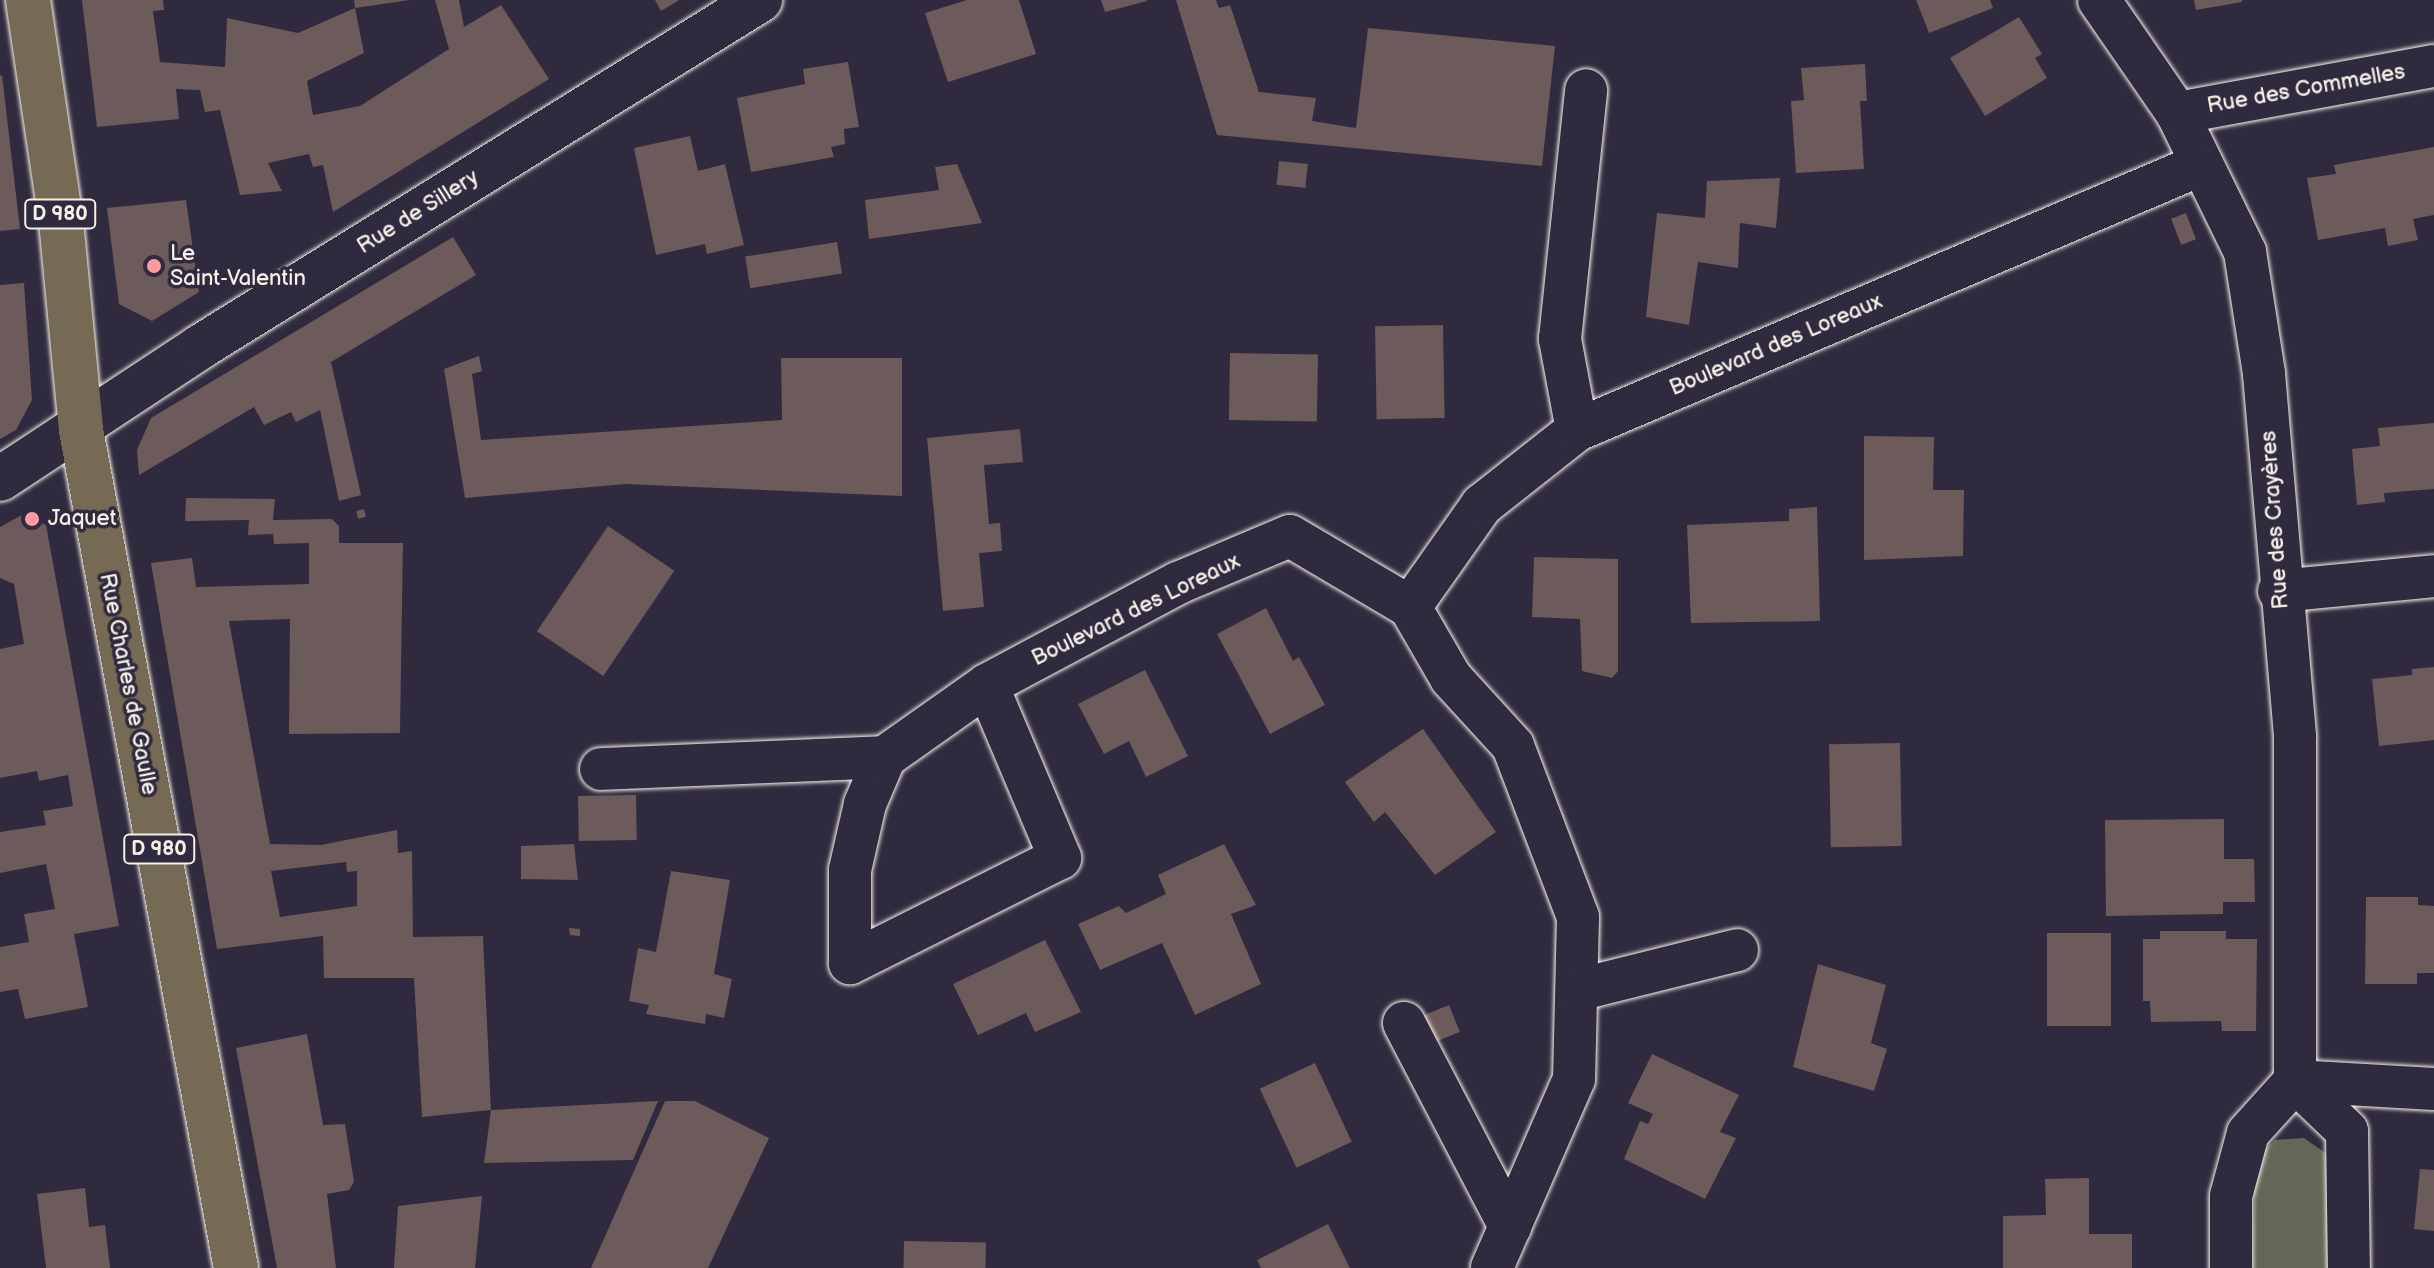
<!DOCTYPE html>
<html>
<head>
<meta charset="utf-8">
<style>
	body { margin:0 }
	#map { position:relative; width:2434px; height:1268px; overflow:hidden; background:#2f2a3d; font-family:"Balsamiq Sans",sans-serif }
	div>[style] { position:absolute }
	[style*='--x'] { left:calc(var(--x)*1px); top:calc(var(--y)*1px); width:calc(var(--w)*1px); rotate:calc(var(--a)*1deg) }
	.green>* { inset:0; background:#646657 }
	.building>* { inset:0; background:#6d5a5a; transform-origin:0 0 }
	.roads { filter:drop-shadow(0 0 2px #f4f1e8) drop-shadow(0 0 2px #f4f1e8) }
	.minor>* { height:42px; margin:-21px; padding:0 21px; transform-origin:21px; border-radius:21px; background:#2f2a3d }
	.tertiary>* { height:44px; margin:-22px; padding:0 22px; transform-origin:22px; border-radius:22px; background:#2f2a3d }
	.primary>* { height:44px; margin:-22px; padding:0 22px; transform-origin:22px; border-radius:22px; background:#766a54 }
	.dots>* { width:22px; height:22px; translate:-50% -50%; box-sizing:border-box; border:4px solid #2f2a3d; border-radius:50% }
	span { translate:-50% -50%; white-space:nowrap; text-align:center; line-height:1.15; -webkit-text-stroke:7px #2f2a3d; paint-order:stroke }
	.shield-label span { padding:2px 6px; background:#2f2a3d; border:2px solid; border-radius:6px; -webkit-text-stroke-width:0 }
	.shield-label { font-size:20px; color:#f4f1e8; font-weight:700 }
	.street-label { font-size:22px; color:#f4f1e8 }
	.poi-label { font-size:22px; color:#f4f1e8 }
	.left { translate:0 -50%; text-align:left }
</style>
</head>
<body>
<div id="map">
	<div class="green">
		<div style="clip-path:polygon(2304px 1138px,2327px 1154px,2334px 1268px,2253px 1268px,2255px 1160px,2275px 1140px)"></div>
	</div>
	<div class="building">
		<div style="clip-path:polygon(82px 0,163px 0,164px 10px,153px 11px,160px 62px,225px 67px,227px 18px,298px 33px,355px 8px,354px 0,410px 0,355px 8px,364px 53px,307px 81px,313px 115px,360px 106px,449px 49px,435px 0,459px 0,464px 27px,501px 5px,549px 79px,333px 212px,323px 165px,313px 167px,309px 154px,268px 163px,282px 191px,240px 195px,220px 110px,205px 112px,200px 90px,176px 89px,179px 119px,97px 127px)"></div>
		<div style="clip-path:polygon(655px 0,679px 0,661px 11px)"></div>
		<div style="clip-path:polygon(967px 0,1019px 0,1036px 54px,948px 82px,925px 13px)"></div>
		<div style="clip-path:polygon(1101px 0,1146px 0,1147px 1px,1105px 12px)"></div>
		<div style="clip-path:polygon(1176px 0,1216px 0,1219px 8px,1230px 5px,1259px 92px,1316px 98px,1312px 121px,1356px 128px,1368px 28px,1555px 46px,1542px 166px,1217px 135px)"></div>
		<div style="clip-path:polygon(1916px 0,1990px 0,1993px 8px,1929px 33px)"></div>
		<div style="clip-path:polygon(2194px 0,2242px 0,2242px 2px,2196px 10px)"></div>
		<div style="clip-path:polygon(2019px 17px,2042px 54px,2035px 58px,2047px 78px,1985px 116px,1950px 58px)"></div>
		<div style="clip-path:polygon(848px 62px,859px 127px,844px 129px,845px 144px,831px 147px,834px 157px,751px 172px,737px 98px,805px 84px,803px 69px)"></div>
		<div style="clip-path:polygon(1865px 64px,1867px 101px,1860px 101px,1864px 169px,1796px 173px,1791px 101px,1804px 100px,1801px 68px)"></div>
		<div style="clip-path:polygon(2px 75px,20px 229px,0 231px,0 76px)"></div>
		<div style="clip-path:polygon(690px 136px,698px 171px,725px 164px,744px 245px,707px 254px,705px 244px,656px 255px,634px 148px)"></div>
		<div style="clip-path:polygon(2434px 147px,2434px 215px,2413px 219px,2418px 240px,2388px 246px,2385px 228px,2318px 240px,2307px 178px,2336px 174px,2334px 165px)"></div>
		<div style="left:1279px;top:161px;width:29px;height:24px;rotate:6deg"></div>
		<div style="clip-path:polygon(957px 164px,982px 223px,869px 239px,865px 200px,939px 190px,935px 167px)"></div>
		<div style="clip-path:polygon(1780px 178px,1776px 228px,1740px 223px,1738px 268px,1698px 262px,1689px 325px,1646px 317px,1657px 213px,1705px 218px,1707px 181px)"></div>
		<div style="clip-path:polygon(186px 200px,199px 292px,152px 321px,119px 304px,107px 208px)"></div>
		<div style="left:2186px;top:213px;width:28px;height:16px;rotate:69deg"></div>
		<div style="clip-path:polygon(453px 237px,476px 275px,331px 362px,361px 495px,339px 501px,320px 410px,296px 422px,291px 412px,264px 425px,254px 407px,139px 475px,137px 450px,151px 418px)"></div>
		<div style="left:837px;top:242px;width:32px;height:93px;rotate:81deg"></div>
		<div style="clip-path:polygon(24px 283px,32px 400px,16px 430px,0 439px,0 285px)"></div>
		<div style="left:1443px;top:325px;width:93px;height:68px;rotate:89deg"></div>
		<div style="left:1230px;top:353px;width:88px;height:67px;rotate:1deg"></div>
		<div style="clip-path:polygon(479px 356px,482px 371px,472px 374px,481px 440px,782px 420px,781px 358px,902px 358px,902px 496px,626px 484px,465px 498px,444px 369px)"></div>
		<div style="clip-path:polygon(2434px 423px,2434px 489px,2384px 493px,2385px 502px,2357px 505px,2352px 449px,2380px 446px,2378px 428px)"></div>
		<div style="clip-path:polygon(1020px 429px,1023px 462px,984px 465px,989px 524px,1000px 523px,1002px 551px,979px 553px,984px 607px,943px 611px,927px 438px)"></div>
		<div style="clip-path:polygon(1864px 436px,1934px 437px,1933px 490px,1964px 490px,1963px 556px,1864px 560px)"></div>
		<div style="clip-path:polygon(evenodd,186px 498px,275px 499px,273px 520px,332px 519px,339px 526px,339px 543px,403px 543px,400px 733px,289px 734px,290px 619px,229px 621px,270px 844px,321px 845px,397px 830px,398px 853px,412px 851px,413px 937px,483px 936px,491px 1110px,422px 1117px,414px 978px,324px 978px,323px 936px,217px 949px,151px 563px,192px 558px,196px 587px,309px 584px,309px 543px,274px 544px,273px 534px,248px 535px,249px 520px,185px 521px,186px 498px,346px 862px,347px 872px,357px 871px,357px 906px,280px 917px,271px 871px,346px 862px)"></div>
		<div style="clip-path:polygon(1817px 507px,1820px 621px,1691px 623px,1687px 525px,1789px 521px,1789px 509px)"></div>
		<div style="left:364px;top:509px;width:8px;height:8px;rotate:76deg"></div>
		<div style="clip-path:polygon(22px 515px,46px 525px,119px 926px,74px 934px,88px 1007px,25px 1019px,18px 989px,0 992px,0 947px,29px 942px,24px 914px,55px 909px,46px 864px,0 873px,0 832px,46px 825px,43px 811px,73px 806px,68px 775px,39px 781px,37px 771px,0 778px,0 649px,24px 644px,14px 584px,0 578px,0 527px)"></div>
		<div style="left:608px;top:526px;width:80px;height:127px;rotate:34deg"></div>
		<div style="clip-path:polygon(1534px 557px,1618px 559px,1618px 671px,1612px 678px,1582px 671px,1580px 619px,1532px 617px)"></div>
		<div style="clip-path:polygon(1266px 608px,1293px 661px,1299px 657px,1325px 705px,1270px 734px,1217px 634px)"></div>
		<div style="clip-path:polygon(2434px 667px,2434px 740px,2379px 746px,2372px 679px,2412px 675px,2412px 669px)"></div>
		<div style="clip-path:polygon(1145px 670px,1188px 756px,1146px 777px,1129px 741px,1104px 754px,1078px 704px)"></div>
		<div style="clip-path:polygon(1423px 729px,1496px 832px,1435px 875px,1385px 812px,1374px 822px,1345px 782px)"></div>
		<div style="left:1900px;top:743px;width:103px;height:71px;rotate:89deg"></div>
		<div style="left:636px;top:795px;width:45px;height:58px;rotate:89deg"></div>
		<div style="clip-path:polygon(2224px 819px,2224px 859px,2254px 859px,2255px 902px,2223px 902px,2223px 914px,2106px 916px,2105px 820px)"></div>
		<div style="clip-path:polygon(574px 844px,578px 880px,521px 879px,521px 846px)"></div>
		<div style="clip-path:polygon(1224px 844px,1256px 905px,1231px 914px,1261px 984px,1195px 1015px,1162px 943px,1100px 970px,1078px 924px,1119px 906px,1126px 913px,1166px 894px,1158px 875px)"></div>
		<div style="clip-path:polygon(671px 871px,730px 880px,714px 974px,732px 979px,724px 1018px,706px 1014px,705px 1024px,646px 1014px,649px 1005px,629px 1001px,638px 948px,656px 952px)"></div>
		<div style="clip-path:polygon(2366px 897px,2418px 897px,2418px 905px,2434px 906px,2434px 973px,2417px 973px,2417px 984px,2365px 984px)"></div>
		<div style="clip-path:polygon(569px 928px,580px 929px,580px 936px,570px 935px)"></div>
		<div style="clip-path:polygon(2160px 931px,2226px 931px,2226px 939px,2257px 939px,2256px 1031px,2222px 1031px,2221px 1021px,2151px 1022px,2150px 1001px,2143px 1001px,2143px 939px,2160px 939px)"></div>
		<div style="left:2047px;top:933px;width:64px;height:93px"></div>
		<div style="clip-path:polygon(1045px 940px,1081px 1012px,1035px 1032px,1026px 1013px,978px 1035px,953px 984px)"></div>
		<div style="clip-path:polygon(1818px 964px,1886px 985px,1871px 1043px,1887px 1049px,1874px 1091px,1793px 1067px)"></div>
		<div style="left:1449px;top:1005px;width:29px;height:32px;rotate:68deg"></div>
		<div style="clip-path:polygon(307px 1034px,323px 1125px,345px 1124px,354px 1182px,349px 1190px,327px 1194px,336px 1268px,277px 1268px,236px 1048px)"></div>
		<div style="clip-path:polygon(1652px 1054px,1739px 1095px,1720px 1132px,1736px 1138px,1705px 1199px,1624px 1159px,1640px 1121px,1648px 1124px,1653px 1114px,1628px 1103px)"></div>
		<div style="left:1315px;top:1063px;width:87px;height:61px;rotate:65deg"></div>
		<div style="clip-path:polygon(658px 1101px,633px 1160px,484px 1163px,491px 1110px)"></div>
		<div style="clip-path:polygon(665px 1101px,695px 1101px,769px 1138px,708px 1268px,591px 1268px)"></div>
		<div style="clip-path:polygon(2420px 1169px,2434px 1170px,2434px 1231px,2414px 1229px)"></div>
		<div style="clip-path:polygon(2089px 1178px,2089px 1234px,2132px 1234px,2132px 1268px,2003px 1268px,2003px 1216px,2046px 1215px,2045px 1179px)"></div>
		<div style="clip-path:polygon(85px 1188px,89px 1227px,105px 1225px,110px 1268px,46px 1268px,37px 1194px)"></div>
		<div style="clip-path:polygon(482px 1196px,475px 1268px,394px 1268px,398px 1206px)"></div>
		<div style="clip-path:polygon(1328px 1224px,1350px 1268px,1261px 1268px,1257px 1260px)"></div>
		<div style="left:904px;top:1241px;width:82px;height:27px;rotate:1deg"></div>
	</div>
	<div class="roads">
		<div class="minor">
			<div style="--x:2099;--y:0;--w:137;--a:55.4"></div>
			<div style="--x:2177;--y:113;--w:155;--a:63.9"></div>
			<div style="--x:2245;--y:252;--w:123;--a:81.1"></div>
			<div style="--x:2264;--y:374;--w:363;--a:85.1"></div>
			<div style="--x:2295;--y:736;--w:345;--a:90"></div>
			<div style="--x:2177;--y:113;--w:261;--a:-10.4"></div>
			<div style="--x:1577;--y:430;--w:93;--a:-100.6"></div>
			<div style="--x:1560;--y:339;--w:250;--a:-84"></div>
			<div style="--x:2279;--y:591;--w:156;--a:-5.5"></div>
			<div style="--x:1410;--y:607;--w:125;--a:-54.8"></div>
			<div style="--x:1482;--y:505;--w:121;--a:-38.3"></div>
			<div style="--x:1577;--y:430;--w:679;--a:-23.05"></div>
			<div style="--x:987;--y:685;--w:188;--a:67.1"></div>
			<div style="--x:1060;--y:858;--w:235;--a:153.4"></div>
			<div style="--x:850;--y:963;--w:93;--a:-90"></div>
			<div style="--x:850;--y:870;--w:68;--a:-77.2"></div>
			<div style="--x:865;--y:804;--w:51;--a:-66.9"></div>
			<div style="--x:885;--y:757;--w:125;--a:-35.2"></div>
			<div style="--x:987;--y:685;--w:217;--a:-28.1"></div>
			<div style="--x:1178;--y:583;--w:121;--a:-22.8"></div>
			<div style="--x:1290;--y:536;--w:139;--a:30.6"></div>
			<div style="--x:1410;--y:607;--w:82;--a:60"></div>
			<div style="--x:1451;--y:678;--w:92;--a:47.6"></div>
			<div style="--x:1513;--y:746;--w:183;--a:69.2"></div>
			<div style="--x:1578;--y:917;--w:162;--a:91.4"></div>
			<div style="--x:1574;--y:1079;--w:206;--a:113.5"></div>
			<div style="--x:601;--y:769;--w:284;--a:-2.4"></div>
			<div style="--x:1577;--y:990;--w:165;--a:-14"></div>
			<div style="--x:1404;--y:1023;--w:230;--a:62.5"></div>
			<div style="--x:2295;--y:1081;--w:72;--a:43.9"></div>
			<div style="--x:2347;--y:1131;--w:137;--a:89.2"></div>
			<div style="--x:2295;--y:1081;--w:139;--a:3.3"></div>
			<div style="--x:2231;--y:1268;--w:72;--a:-90"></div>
			<div style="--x:2231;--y:1196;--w:65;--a:-74.9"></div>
			<div style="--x:2248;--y:1133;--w:70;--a:-47.9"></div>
		</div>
		<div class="tertiary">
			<div style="--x:0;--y:479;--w:240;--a:-33.4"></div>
			<div style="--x:200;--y:347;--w:659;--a:-31.78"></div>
		</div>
		<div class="primary">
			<div style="--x:28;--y:0;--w:223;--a:81.5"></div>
			<div style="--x:61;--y:221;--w:210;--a:84.5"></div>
			<div style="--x:81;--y:430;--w:852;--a:79.52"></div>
		</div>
	</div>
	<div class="dots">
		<div style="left:154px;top:266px;background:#ff9aa2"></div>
		<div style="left:32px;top:519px;background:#ff9aa2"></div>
	</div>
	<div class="shield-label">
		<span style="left:60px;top:214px">D 980</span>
		<span style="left:159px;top:849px">D 980</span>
	</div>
	<div class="street-label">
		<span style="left:2306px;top:89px;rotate:-10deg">Rue des Commelles</span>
		<span style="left:418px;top:212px;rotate:-32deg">Rue de Sillery</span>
		<span style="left:1776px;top:345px;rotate:-23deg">Boulevard des Loreaux</span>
		<span style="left:2275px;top:520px;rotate:-94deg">Rue des Crayères</span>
		<span style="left:1136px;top:610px;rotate:-26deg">Boulevard des Loreaux</span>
		<span style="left:128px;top:684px;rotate:79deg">Rue Charles de Gaulle</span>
	</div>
	<div class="poi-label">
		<span class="left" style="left:170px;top:266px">Le<br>Saint-Valentin</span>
		<span class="left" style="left:48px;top:519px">Jaquet</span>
	</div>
</div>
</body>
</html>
